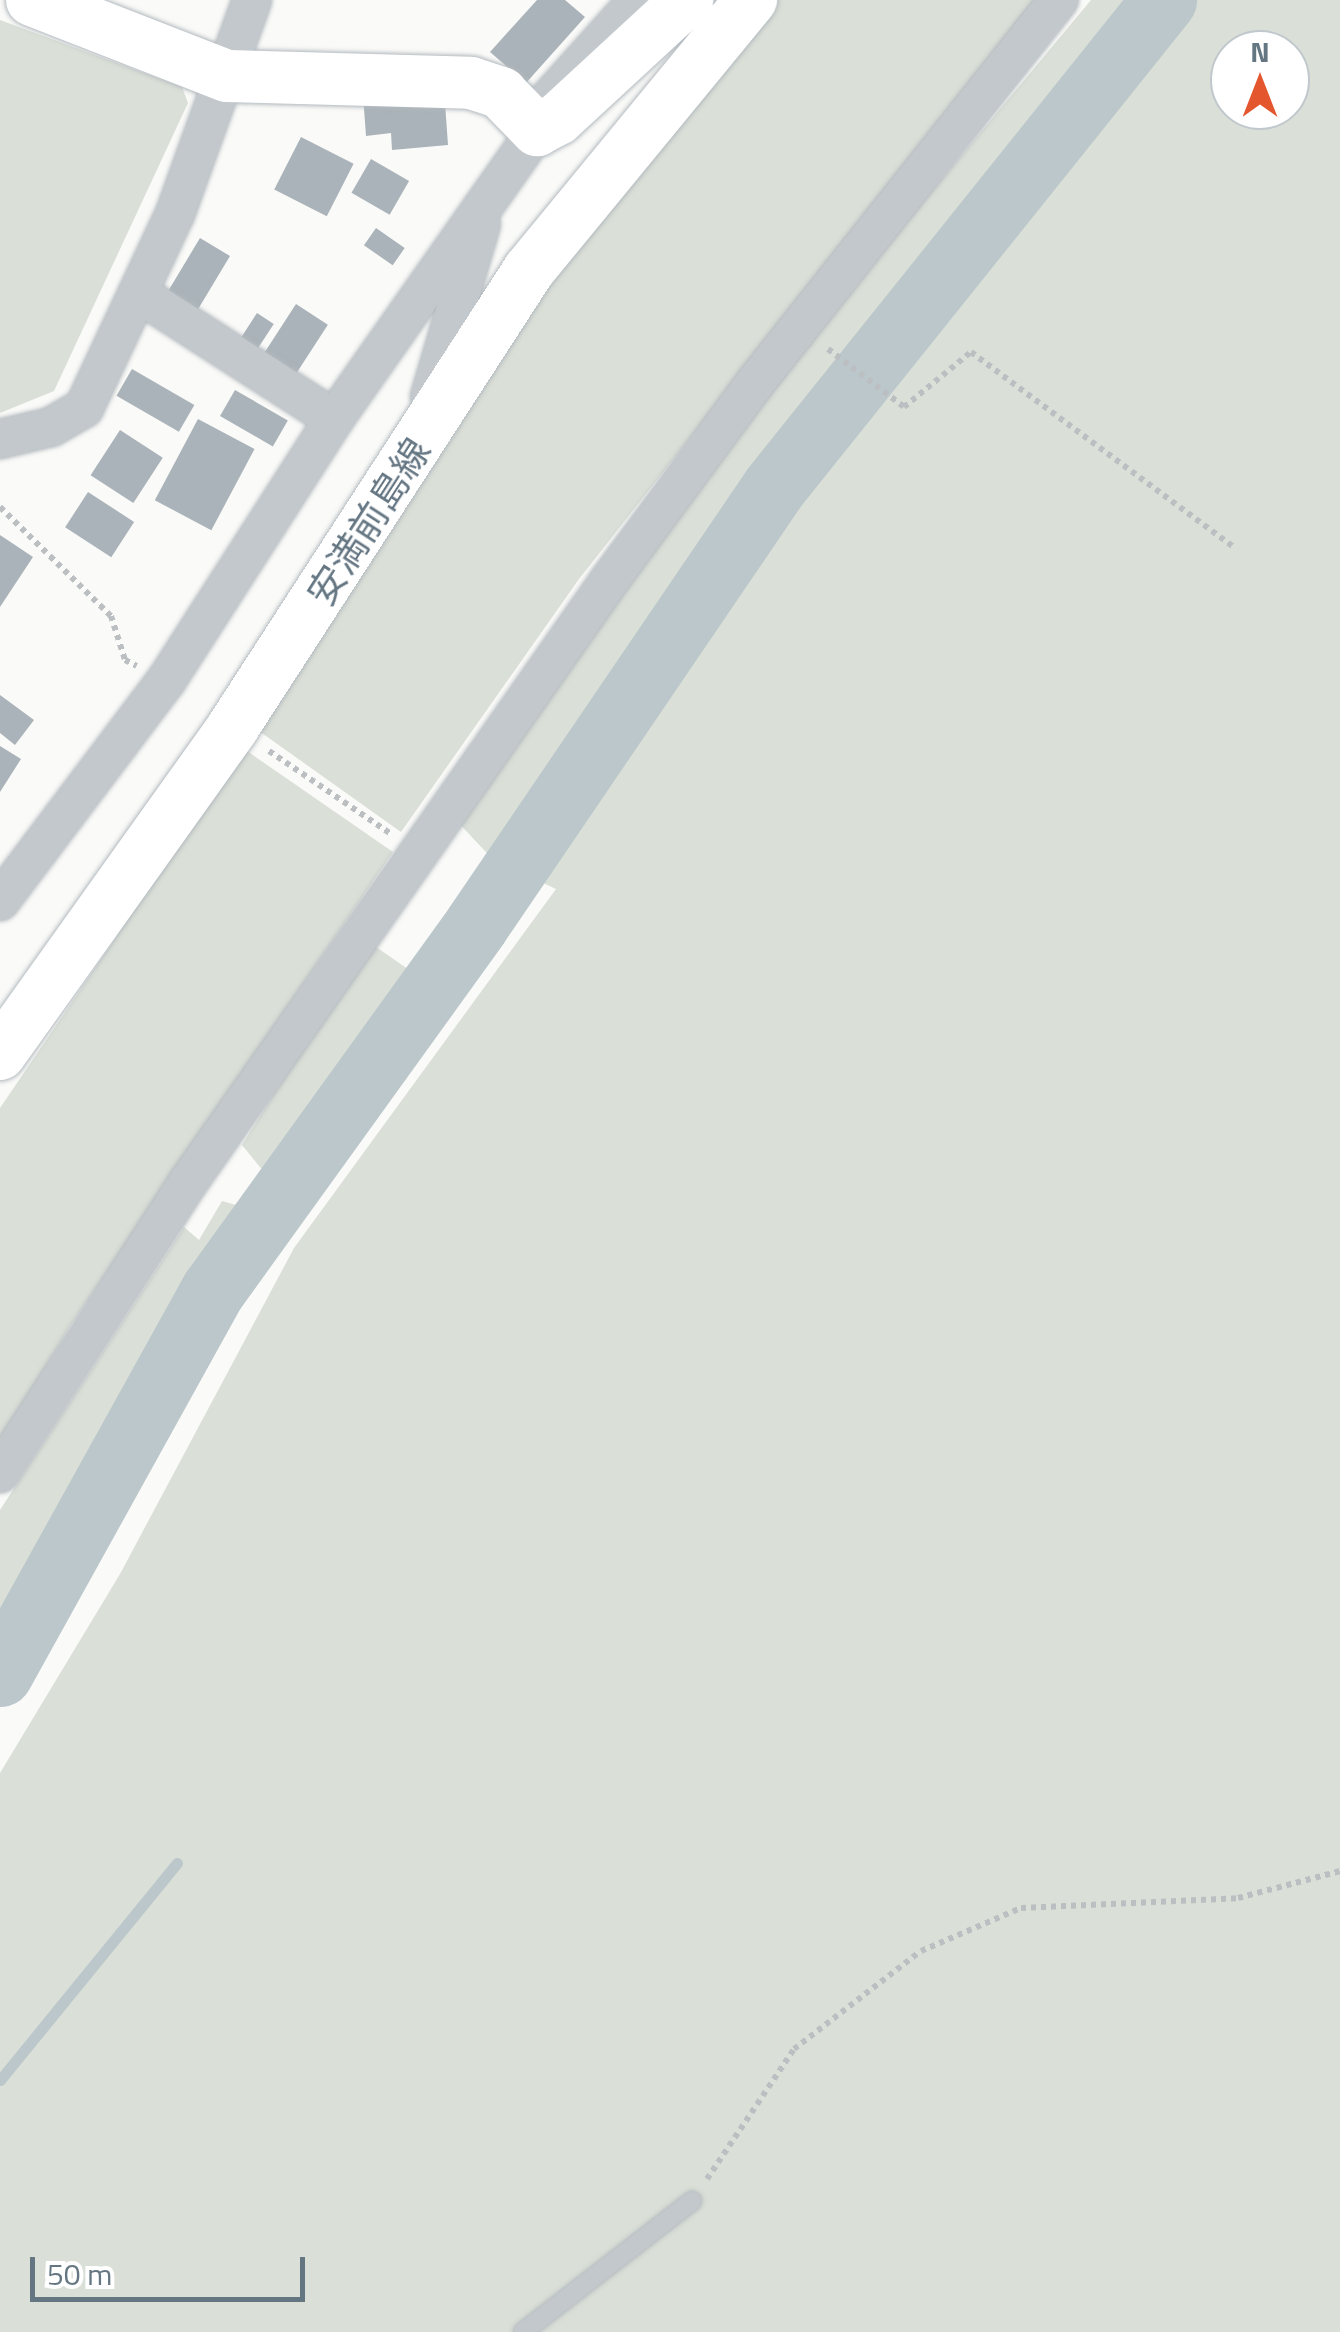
<!DOCTYPE html>
<html>
<head>
<meta charset="utf-8">
<style>
	body { margin:0 }
	#map { position:relative; width:1340px; height:2332px; overflow:hidden; background:#fafaf8; font-family:"Titillium Web","Noto Sans JP",sans-serif }
	div>[style] { position:absolute }
	[style*='--x'] { left:calc(var(--x)*1px); top:calc(var(--y)*1px); width:calc(var(--w)*1px); rotate:calc(var(--a)*1deg) }
	.green>* { inset:0; background:#dadfd7 }
	.stream>* { height:11px; margin:-5.5px; padding:0 5.5px; transform-origin:5.5px; border-radius:5.5px; background:#bbc7cb }
	.river>* { height:65px; margin:-32.5px; padding:0 32.5px; transform-origin:32.5px; border-radius:32.5px; background:#bbc7cb }
	.building>* { inset:0; background:#aab3b9; transform-origin:0 0 }
	.path>* { height:6px; margin-top:-3px; transform-origin:0; background:repeating-linear-gradient(90deg,#bbbfc2 0 5px,transparent 0 10px) }
	.roads { filter:drop-shadow(0 0 2px #b3babf) drop-shadow(0 0 2px #b3babf) }
	.service>* { height:18px; margin:-9px; padding:0 9px; transform-origin:9px; border-radius:9px; background:#c3c8cc }
	.minor>* { height:38px; margin:-19px; padding:0 19px; transform-origin:19px; border-radius:19px; background:#c3c8cc }
	.secondary>* { height:52px; margin:-26px; padding:0 26px; transform-origin:26px; border-radius:26px; background:#fff }
	span { translate:-50% -50%; white-space:nowrap; text-align:center; line-height:1.15; -webkit-text-stroke:10px #fff; paint-order:stroke }
	.street-label { font-size:38px; color:#657683 }
	.north { position:absolute; left:1210px; top:30px; width:100px; height:100px; box-sizing:border-box; background:#fff; border:2px solid #c1c8cd; border-radius:50%; rotate:0deg; font-size:28px; font-weight:700; line-height:40px; text-align:center; color:#657683 }
	.north::after { content:''; display:block; margin:auto; width:35px; height:45px; background:#e4572e; clip-path:polygon(50% 0,100% 100%,50% 72%,0 100%) }
	.scale { position:absolute; left:30px; top:2257px; width:275px; height:45px; box-sizing:border-box; border:5px solid #657683; border-top:0; padding-left:12px; font-size:30px; line-height:35px; white-space:nowrap; color:#657683; -webkit-text-stroke:8px #fff; paint-order:stroke }
</style>
</head>
<body>
<div id="map">
	<div class="green">
		<div style="clip-path:polygon(773px 0,1051px 0,854px 230px,579px 579px,401px 832px,259px 731px,535px 296px)"></div>
		<div style="clip-path:polygon(1091px 0,1154px 0,905px 298px,500px 867px,454px 818px,734px 428px)"></div>
		<div style="clip-path:polygon(evenodd,1194px 0,1340px 0,1340px 2332px,0 2332px,0 1773px,120px 1574px,294px 1248px,556px 889px,532px 878px,739px 572px,1194px 0,1230px 50px,1290px 50px,1290px 110px,1230px 110px,1230px 50px)"></div>
		<div style="clip-path:polygon(0 20px,182px 87px,188px 103px,54px 391px,0 413px)"></div>
		<div style="clip-path:polygon(244px 749px,393px 852px,69px 1328px,0 1444px,0 1108px)"></div>
		<div style="clip-path:polygon(369px 942px,425px 981px,273px 1183px,242px 1145px)"></div>
		<div style="clip-path:polygon(222px 1201px,250px 1209px,0 1645px,0 1510px,184px 1227px,199px 1240px)"></div>
	</div>
	<div class="stream">
		<div style="--x:0;--y:2080;--w:280;--a:-50.8"></div>
	</div>
	<div class="river">
		<div style="--x:0;--y:1674;--w:439;--a:-61"></div>
		<div style="--x:213;--y:1290;--w:450;--a:-54.2"></div>
		<div style="--x:476;--y:925;--w:530;--a:-55.77"></div>
		<div style="--x:774;--y:487;--w:624;--a:-51.31"></div>
	</div>
	<div class="building">
		<div style="clip-path:polygon(537px 0,565px 0,585px 17px,526px 83px,490px 52px)"></div>
		<div style="clip-path:polygon(444px 89px,448px 145px,392px 150px,391px 133px,366px 136px,363px 95px)"></div>
		<div style="left:301px;top:137px;width:59px;height:59px;rotate:27deg"></div>
		<div style="left:371px;top:159px;width:44px;height:39px;rotate:30deg"></div>
		<div style="left:376px;top:228px;width:35px;height:21px;rotate:35deg"></div>
		<div style="left:200px;top:238px;width:35px;height:70px;rotate:31deg"></div>
		<div style="left:296px;top:304px;width:38px;height:67px;rotate:33deg"></div>
		<div style="left:257px;top:313px;width:20px;height:36px;rotate:33deg"></div>
		<div style="left:132px;top:369px;width:72px;height:31px;rotate:30deg"></div>
		<div style="left:235px;top:390px;width:61px;height:30px;rotate:30deg"></div>
		<div style="left:198px;top:419px;width:64px;height:92px;rotate:28deg"></div>
		<div style="left:120px;top:430px;width:51px;height:54px;rotate:33deg"></div>
		<div style="left:88px;top:492px;width:55px;height:42px;rotate:33deg"></div>
		<div style="clip-path:polygon(0 535px,33px 557px,0 607px)"></div>
		<div style="clip-path:polygon(0 695px,34px 720px,15px 745px,0 733px)"></div>
		<div style="clip-path:polygon(0 746px,21px 759px,0 792px)"></div>
	</div>
	<div class="path">
		<div style="--x:828;--y:349;--w:96;--a:37.3"></div>
		<div style="--x:904;--y:407;--w:87;--a:-39.4"></div>
		<div style="--x:971;--y:352;--w:329;--a:36.6"></div>
		<div style="--x:0;--y:507;--w:156;--a:44.5"></div>
		<div style="--x:111;--y:616;--w:46;--a:72.3"></div>
		<div style="--x:125;--y:660;--w:13;--a:27"></div>
		<div style="--x:269;--y:751;--w:148;--a:34.2"></div>
		<div style="--x:707;--y:2179;--w:156;--a:-56.2"></div>
		<div style="--x:794;--y:2049;--w:160;--a:-37.7"></div>
		<div style="--x:921;--y:1951;--w:109;--a:-23.3"></div>
		<div style="--x:1021;--y:1908;--w:217;--a:-2.6"></div>
		<div style="--x:1238;--y:1898;--w:106;--a:-14.8"></div>
	</div>
	<div class="roads">
		<div class="service">
			<div style="--x:523;--y:2332;--w:214;--a:-37.8"></div>
		</div>
		<div class="minor">
			<div style="--x:138;--y:293;--w:233;--a:32.7"></div>
			<div style="--x:430;--y:397;--w:180;--a:-73.6"></div>
			<div style="--x:0;--y:439;--w:52;--a:-13.2"></div>
			<div style="--x:51;--y:427;--w:38;--a:-30"></div>
			<div style="--x:84;--y:408;--w:214;--a:-64.9"></div>
			<div style="--x:175;--y:214;--w:227;--a:-70.2"></div>
			<div style="--x:0;--y:901;--w:276;--a:-53"></div>
			<div style="--x:166;--y:681;--w:311;--a:-57.3"></div>
			<div style="--x:334;--y:419;--w:353;--a:-54.9"></div>
			<div style="--x:537;--y:130;--w:36;--a:-67"></div>
			<div style="--x:551;--y:97;--w:130;--a:-48.1"></div>
			<div style="--x:0;--y:1473;--w:348;--a:-57.1"></div>
			<div style="--x:189;--y:1181;--w:732;--a:-55.01"></div>
			<div style="--x:609;--y:581;--w:246;--a:-53.6"></div>
			<div style="--x:755;--y:383;--w:489;--a:-51.6"></div>
		</div>
		<div class="secondary">
			<div style="--x:32;--y:0;--w:209;--a:21.3"></div>
			<div style="--x:227;--y:76;--w:244;--a:1.6"></div>
			<div style="--x:471;--y:83;--w:32;--a:18"></div>
			<div style="--x:501;--y:93;--w:52;--a:45.8"></div>
			<div style="--x:537;--y:130;--w:24;--a:-28"></div>
			<div style="--x:558;--y:119;--w:176;--a:-42.7"></div>
			<div style="--x:0;--y:1054;--w:402;--a:-54.5"></div>
			<div style="--x:233;--y:727;--w:544;--a:-57.07"></div>
			<div style="--x:529;--y:270;--w:350;--a:-50.6"></div>
		</div>
	</div>
	<div class="street-label">
		<span style="left:369px;top:522px;rotate:-57deg">安満前島線</span>
	</div>
	<div class="north">N</div>
	<div class="scale">50 m</div>
</div>
</body>
</html>
